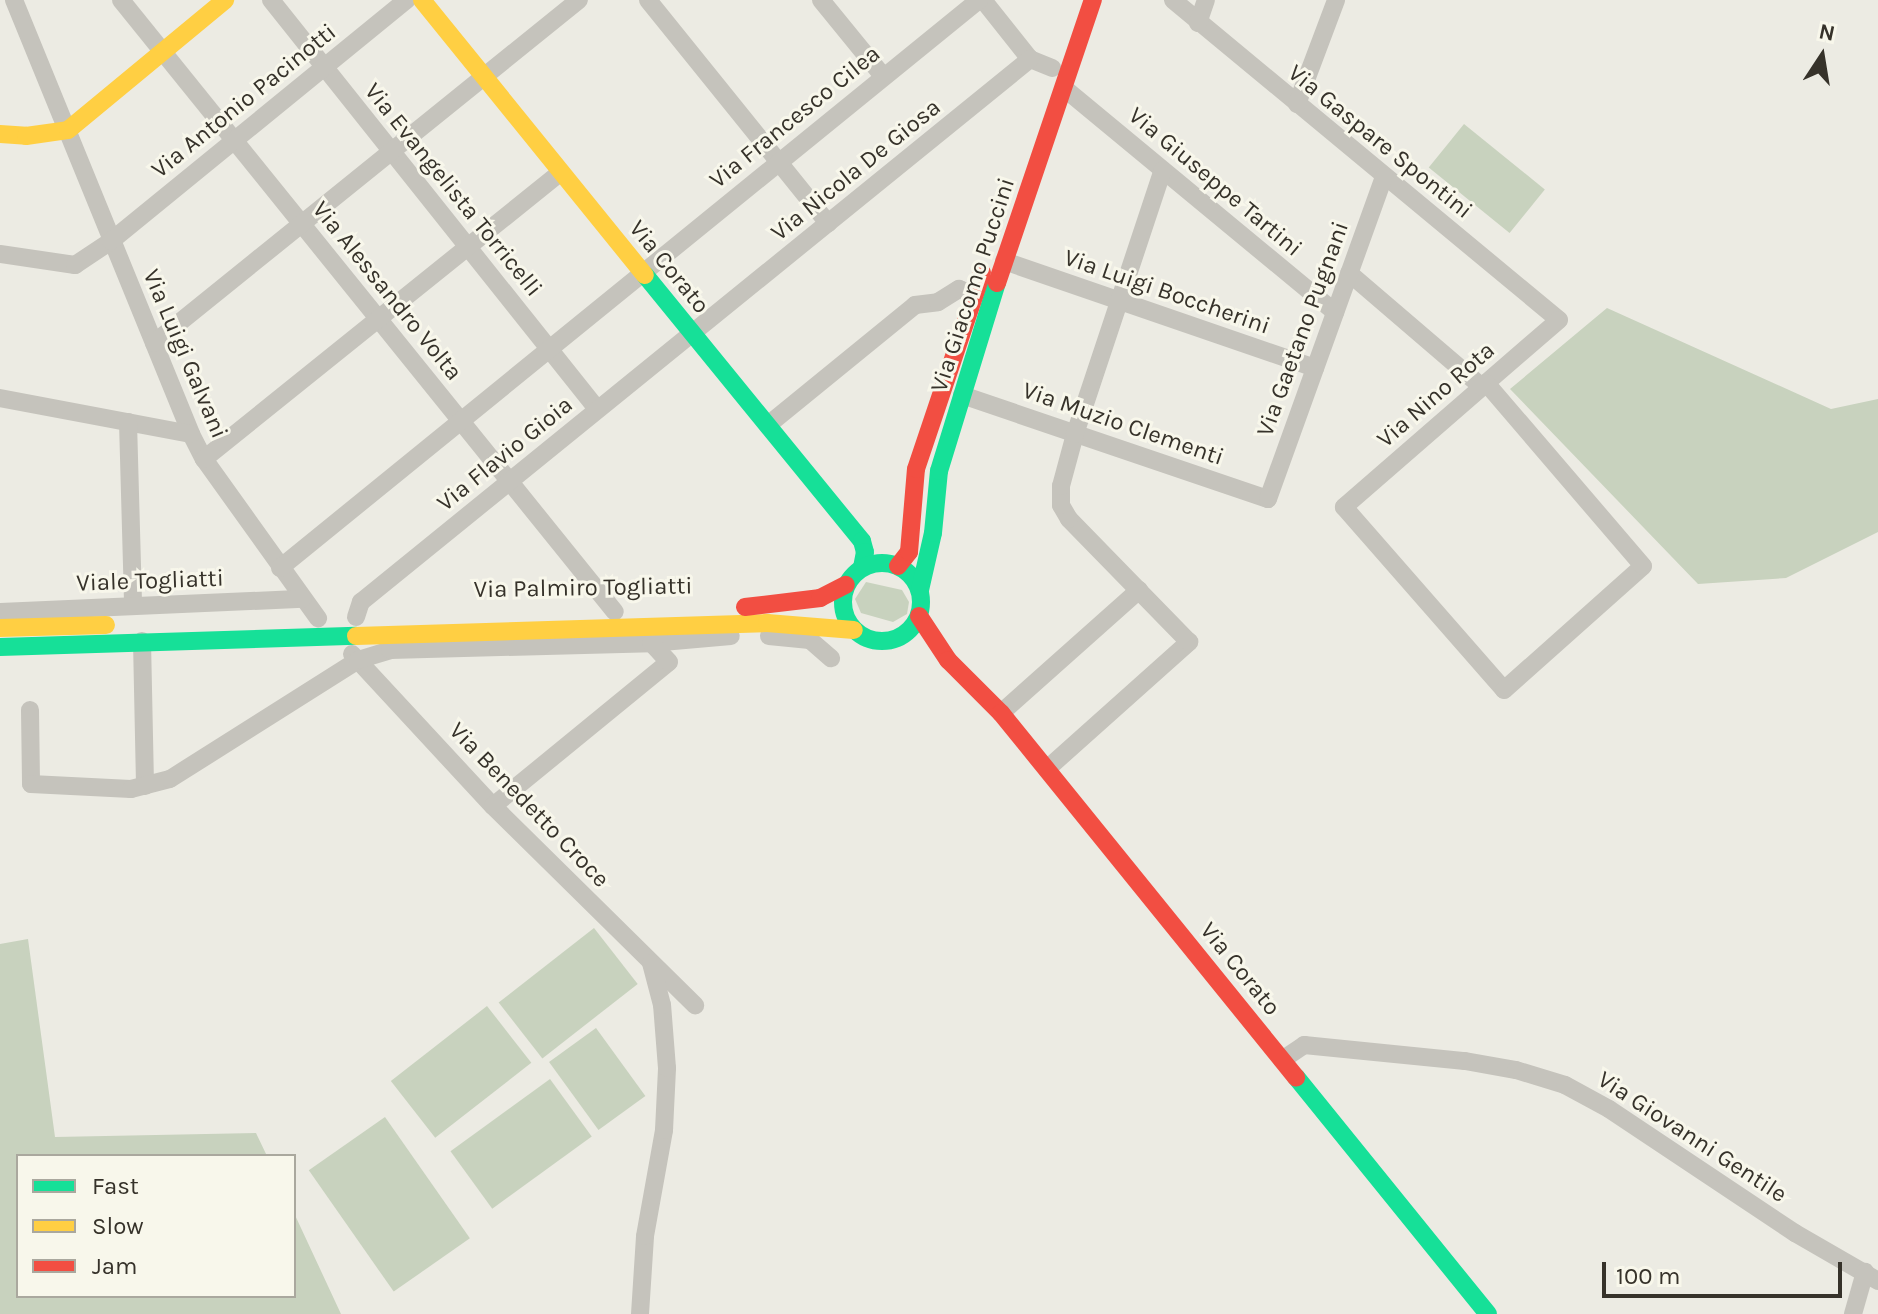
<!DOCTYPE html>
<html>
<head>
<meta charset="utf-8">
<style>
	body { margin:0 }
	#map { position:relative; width:1878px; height:1314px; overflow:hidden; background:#ecebe3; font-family:Karla,sans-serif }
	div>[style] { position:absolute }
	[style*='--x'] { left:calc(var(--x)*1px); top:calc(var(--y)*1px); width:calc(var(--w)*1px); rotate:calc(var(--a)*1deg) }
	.green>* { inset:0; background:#c8d2be; transform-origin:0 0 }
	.street>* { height:18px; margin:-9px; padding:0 9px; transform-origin:9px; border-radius:9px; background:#c5c3bc }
	.fast>* { height:18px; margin:-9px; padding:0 9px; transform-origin:9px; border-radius:9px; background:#16e098 }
	.fast>.ring { margin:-9px; padding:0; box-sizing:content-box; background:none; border:18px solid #16e098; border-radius:50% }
	.slow>* { height:18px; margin:-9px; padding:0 9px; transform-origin:9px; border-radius:9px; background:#ffcf43 }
	.jam>* { height:18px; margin:-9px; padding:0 9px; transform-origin:9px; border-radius:9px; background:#f24e42 }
	span { translate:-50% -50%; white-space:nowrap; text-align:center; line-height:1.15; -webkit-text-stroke:6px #f8f7eb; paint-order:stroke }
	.street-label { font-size:24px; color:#36322a }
	.legend { position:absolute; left:16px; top:1154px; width:280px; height:144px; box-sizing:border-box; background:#f8f7eb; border:2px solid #aaa89e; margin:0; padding:10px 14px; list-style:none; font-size:24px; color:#36322a }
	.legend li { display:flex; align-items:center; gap:16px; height:40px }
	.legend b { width:40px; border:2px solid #aaa89e }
	.north { position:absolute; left:1782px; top:16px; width:80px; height:80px; -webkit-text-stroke:6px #f8f7eb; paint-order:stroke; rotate:12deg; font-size:22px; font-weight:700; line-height:32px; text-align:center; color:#36322a }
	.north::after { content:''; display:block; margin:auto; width:28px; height:36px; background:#36322a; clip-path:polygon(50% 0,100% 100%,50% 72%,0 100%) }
	.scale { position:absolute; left:1602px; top:1262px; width:240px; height:36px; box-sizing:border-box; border:4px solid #36322a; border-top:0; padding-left:10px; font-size:24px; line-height:28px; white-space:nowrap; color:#36322a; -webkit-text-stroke:6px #f8f7eb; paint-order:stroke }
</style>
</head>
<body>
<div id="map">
	<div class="green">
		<div style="left:1464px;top:124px;width:104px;height:56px;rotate:39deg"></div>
		<div style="clip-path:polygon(1607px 308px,1831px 409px,1878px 399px,1878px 532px,1786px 578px,1698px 584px,1510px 389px)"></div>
		<div style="clip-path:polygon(866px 582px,902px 590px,909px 602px,907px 614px,893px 622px,861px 613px,855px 599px)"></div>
		<div style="left:594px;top:928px;width:71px;height:121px;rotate:52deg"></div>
		<div style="clip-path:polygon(28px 939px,55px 1137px,256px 1133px,267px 1156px,18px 1156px,18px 1296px,294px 1296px,294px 1213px,341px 1314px,0 1314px,0 944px)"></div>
		<div style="left:487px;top:1006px;width:72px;height:122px;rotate:52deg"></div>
		<div style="left:596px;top:1028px;width:84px;height:58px;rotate:54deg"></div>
		<div style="left:550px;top:1079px;width:71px;height:123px;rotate:54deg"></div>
		<div style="left:385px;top:1117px;width:148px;height:93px;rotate:55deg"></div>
	</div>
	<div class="street">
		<div style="--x:14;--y:0;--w:469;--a:67.8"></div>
		<div style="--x:191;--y:434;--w:28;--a:63"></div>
		<div style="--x:204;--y:459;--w:196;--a:54.4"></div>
		<div style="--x:121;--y:0;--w:786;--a:51.09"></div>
		<div style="--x:271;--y:0;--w:523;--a:51.44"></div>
		<div style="--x:648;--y:0;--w:287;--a:51.1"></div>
		<div style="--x:821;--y:0;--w:98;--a:50.8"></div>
		<div style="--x:983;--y:0;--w:75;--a:51.5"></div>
		<div style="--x:1030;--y:59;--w:24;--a:22"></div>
		<div style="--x:1173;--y:0;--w:501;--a:39.66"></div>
		<div style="--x:1559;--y:320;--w:96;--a:139.2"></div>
		<div style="--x:1486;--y:383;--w:6;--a:135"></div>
		<div style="--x:1482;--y:387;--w:183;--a:139"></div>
		<div style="--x:1344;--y:507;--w:243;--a:48.8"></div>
		<div style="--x:1504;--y:690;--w:186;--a:-41.7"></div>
		<div style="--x:1643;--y:566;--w:241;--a:-130.6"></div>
		<div style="--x:1198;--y:23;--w:24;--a:-71"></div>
		<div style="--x:1064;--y:88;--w:352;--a:39.6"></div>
		<div style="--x:1297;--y:104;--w:111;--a:-69.4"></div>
		<div style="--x:0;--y:254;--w:76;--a:8.3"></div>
		<div style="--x:75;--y:265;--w:43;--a:-33.7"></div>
		<div style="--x:111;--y:241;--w:382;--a:-39.2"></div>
		<div style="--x:1004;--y:261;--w:329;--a:19"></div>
		<div style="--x:1349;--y:273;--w:175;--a:40.6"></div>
		<div style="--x:154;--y:343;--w:546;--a:-38.91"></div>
		<div style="--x:962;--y:395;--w:323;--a:18.8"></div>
		<div style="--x:1268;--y:499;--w:343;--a:-70.2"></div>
		<div style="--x:0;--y:398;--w:194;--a:10.7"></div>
		<div style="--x:128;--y:422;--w:184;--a:88.4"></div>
		<div style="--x:768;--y:425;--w:190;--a:-39.2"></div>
		<div style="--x:915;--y:305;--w:23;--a:-7"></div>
		<div style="--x:938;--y:302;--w:25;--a:-32"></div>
		<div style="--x:959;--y:289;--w:17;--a:21"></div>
		<div style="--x:204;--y:459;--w:458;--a:-38.8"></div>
		<div style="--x:280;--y:568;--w:901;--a:-39.1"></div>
		<div style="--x:0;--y:612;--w:303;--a:-2.5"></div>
		<div style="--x:356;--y:617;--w:16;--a:-72"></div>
		<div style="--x:361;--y:602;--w:862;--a:-39.06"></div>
		<div style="--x:769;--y:636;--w:41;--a:5.6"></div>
		<div style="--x:810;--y:640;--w:28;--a:41"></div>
		<div style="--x:142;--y:641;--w:145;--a:88.8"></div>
		<div style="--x:352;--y:654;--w:207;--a:47.2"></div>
		<div style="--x:493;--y:806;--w:284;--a:44.6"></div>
		<div style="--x:30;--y:710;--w:74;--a:89.2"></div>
		<div style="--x:31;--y:784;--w:100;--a:2.9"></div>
		<div style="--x:131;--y:789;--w:40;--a:-14.4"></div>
		<div style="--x:170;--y:779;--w:222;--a:-32.3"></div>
		<div style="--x:358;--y:660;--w:34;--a:-17"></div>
		<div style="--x:390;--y:650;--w:261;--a:-1.5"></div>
		<div style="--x:651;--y:643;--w:80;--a:-5"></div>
		<div style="--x:1001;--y:713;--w:185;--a:-41.7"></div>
		<div style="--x:1047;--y:769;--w:191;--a:-41.8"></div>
		<div style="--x:1189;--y:642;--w:172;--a:-134.3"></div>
		<div style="--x:1069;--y:519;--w:16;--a:-120"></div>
		<div style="--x:1061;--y:505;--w:19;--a:-90"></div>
		<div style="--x:1061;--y:486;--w:54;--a:-74.9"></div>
		<div style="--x:1075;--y:434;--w:278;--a:-71.6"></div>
		<div style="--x:493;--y:806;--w:227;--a:-39.3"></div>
		<div style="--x:669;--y:662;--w:26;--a:-133"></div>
		<div style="--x:1282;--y:1060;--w:27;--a:-34"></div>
		<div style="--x:1304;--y:1045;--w:162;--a:5.7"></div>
		<div style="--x:1465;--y:1061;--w:52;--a:10"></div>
		<div style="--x:1516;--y:1070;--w:51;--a:17"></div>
		<div style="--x:1565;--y:1085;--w:50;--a:28.6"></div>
		<div style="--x:1609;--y:1109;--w:224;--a:33.7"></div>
		<div style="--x:1795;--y:1233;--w:96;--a:30"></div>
		<div style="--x:640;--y:1314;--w:78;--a:-86.3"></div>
		<div style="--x:645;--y:1236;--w:108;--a:-79.8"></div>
		<div style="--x:664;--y:1130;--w:62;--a:-87.2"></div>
		<div style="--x:667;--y:1068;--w:63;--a:-94.5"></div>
		<div style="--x:662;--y:1005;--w:43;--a:-104.7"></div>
		<div style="--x:1853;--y:1314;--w:44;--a:-74.1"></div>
	</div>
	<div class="fast">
		<div style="--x:645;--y:275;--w:343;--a:50.8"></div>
		<div style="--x:862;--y:541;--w:11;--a:75"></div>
		<div style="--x:865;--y:552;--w:16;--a:101"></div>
		<div class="ring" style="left:843px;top:563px;width:60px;height:60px"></div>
		<div style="--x:920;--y:590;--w:58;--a:-77.2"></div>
		<div style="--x:933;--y:533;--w:62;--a:-84.5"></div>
		<div style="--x:939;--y:471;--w:197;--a:-72.9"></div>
		<div style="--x:0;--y:647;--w:356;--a:-1.8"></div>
		<div style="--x:1296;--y:1077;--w:305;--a:51"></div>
	</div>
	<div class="slow">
		<div style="--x:422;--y:0;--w:354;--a:51"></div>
		<div style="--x:0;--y:134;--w:26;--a:4"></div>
		<div style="--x:26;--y:136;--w:42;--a:-8.1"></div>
		<div style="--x:68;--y:130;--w:204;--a:-39.6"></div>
		<div style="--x:0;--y:628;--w:106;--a:-1.6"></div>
		<div style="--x:356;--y:636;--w:411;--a:-1.8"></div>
		<div style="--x:767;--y:623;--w:87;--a:4.6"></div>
	</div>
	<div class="jam">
		<div style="--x:997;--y:283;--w:299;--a:-71.3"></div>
		<div style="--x:898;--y:566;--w:18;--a:-52"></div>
		<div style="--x:909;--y:552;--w:83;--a:-85.2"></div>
		<div style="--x:916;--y:469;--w:207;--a:-71.4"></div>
		<div style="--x:745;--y:607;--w:76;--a:-6.8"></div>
		<div style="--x:820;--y:598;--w:29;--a:-27"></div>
		<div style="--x:919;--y:616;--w:53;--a:56.6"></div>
		<div style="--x:948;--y:660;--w:75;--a:45"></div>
		<div style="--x:1001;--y:713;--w:469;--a:51"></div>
	</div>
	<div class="street-label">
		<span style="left:244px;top:101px;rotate:-39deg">Via Antonio Pacinotti</span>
		<span style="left:795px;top:117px;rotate:-39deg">Via Francesco Cilea</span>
		<span style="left:1380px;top:142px;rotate:39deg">Via Gaspare Spontini</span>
		<span style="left:856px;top:170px;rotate:-39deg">Via Nicola De Giosa</span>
		<span style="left:1215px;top:182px;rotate:40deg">Via Giuseppe Tartini</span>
		<span style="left:453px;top:190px;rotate:51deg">Via Evangelista Torricelli</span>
		<span style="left:669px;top:267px;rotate:51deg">Via Corato</span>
		<span style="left:973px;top:285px;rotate:-72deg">Via Giacomo Puccini</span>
		<span style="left:387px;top:291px;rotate:51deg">Via Alessandro Volta</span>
		<span style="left:1167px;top:292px;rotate:19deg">Via Luigi Boccherini</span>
		<span style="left:1303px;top:329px;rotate:-70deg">Via Gaetano Pugnani</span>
		<span style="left:185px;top:354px;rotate:67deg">Via Luigi Galvani</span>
		<span style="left:1436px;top:395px;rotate:-41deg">Via Nino Rota</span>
		<span style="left:1123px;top:424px;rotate:19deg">Via Muzio Clementi</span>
		<span style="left:505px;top:454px;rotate:-39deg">Via Flavio Gioia</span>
		<span style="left:150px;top:581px;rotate:-2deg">Viale Togliatti</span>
		<span style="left:583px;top:588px;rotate:-1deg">Via Palmiro Togliatti</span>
		<span style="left:529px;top:805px;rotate:46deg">Via Benedetto Croce</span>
		<span style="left:1240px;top:969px;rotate:51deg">Via Corato</span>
		<span style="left:1692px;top:1137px;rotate:33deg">Via Giovanni Gentile</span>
	</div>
	<ul class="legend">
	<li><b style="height:10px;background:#16e098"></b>Fast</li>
	<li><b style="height:10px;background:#ffcf43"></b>Slow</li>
	<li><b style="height:10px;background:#f24e42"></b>Jam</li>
	</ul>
	<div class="north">N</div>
	<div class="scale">100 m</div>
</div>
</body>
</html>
